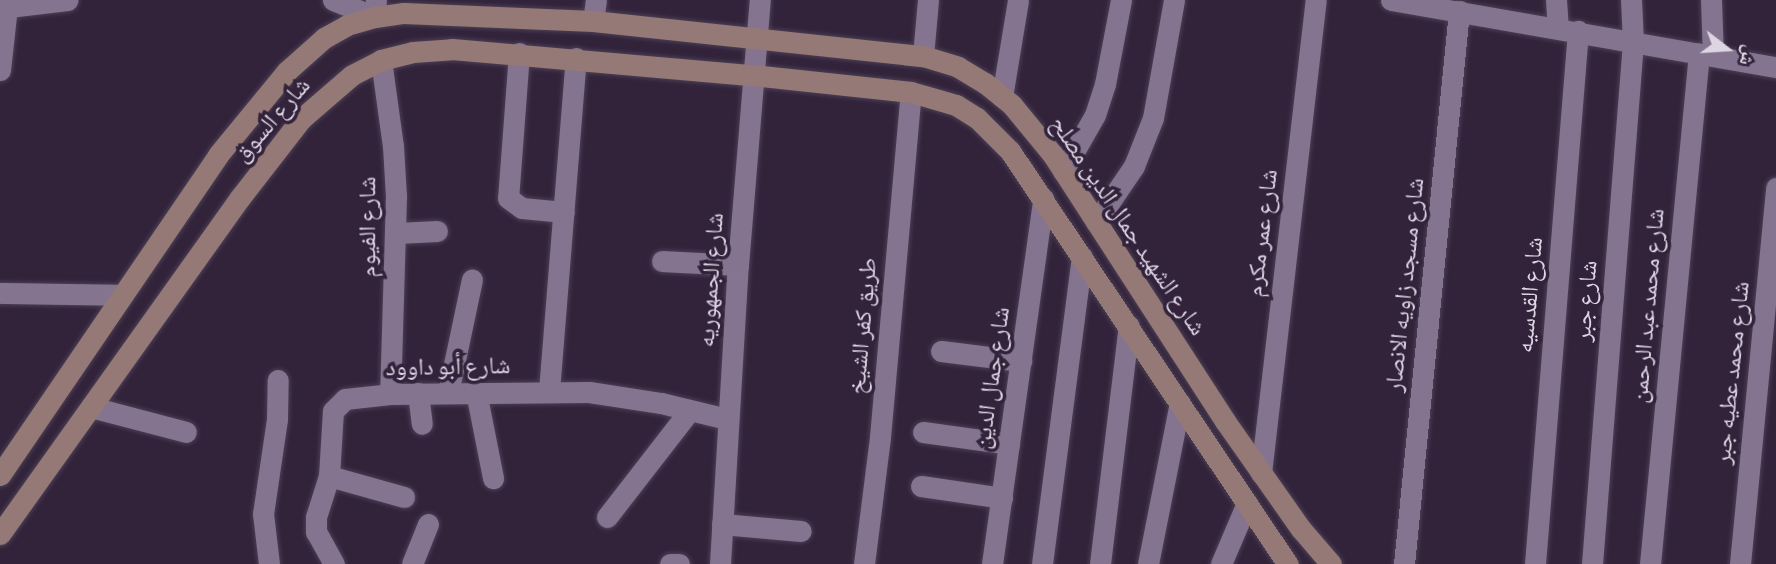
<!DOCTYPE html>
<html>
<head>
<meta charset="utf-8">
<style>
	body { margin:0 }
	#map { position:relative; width:1776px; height:564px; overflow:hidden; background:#32233b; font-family:"Sofia Sans Condensed","Noto Naskh Arabic",sans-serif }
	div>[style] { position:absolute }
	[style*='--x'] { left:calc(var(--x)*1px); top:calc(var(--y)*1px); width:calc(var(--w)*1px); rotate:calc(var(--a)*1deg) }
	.roads { filter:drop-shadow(0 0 2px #4c4054) drop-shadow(0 0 2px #4c4054) }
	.street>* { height:21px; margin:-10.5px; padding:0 10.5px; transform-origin:10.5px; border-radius:10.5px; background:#857490 }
	.secondary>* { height:21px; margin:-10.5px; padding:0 10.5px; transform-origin:10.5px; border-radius:10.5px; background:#957976 }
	span { translate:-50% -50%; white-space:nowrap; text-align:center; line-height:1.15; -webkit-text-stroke:7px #32233b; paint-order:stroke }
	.street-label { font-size:24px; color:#ddd4e4 }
	.north { position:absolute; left:1692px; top:14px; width:70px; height:70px; -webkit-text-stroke:5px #32233b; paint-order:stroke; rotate:107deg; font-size:19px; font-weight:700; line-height:28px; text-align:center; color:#ddd4e4 }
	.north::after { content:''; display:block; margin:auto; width:24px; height:32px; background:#ddd4e4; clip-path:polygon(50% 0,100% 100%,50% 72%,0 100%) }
</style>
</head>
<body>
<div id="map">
	<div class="roads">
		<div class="street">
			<div style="--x:333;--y:0;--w:45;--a:22"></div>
			<div style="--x:375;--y:17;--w:17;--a:-87"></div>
			<div style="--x:1391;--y:0;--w:391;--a:9.9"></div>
			<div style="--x:1556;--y:0;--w:28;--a:86"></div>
			<div style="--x:1711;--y:0;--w:56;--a:88"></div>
			<div style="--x:0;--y:8;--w:68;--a:-6.7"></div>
			<div style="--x:593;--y:21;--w:21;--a:-82"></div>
			<div style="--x:519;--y:53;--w:145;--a:94.3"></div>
			<div style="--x:508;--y:198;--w:17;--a:36"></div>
			<div style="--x:522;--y:208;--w:42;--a:5.4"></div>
			<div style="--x:923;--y:56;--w:56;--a:-84.9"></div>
			<div style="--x:381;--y:60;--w:87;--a:82.1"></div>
			<div style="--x:393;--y:146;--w:50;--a:86.6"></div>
			<div style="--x:396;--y:196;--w:198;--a:91.7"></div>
			<div style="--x:0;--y:70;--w:63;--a:-83.7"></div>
			<div style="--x:1002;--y:97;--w:98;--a:-80.6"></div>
			<div style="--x:1063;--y:171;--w:64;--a:-60.3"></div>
			<div style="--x:1095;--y:115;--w:33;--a:-72"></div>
			<div style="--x:1105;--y:84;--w:86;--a:-79.2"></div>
			<div style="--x:1096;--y:222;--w:68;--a:-55.8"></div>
			<div style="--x:1134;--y:166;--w:52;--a:-68.4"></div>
			<div style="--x:1153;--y:118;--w:120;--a:-79.9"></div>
			<div style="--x:397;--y:233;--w:40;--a:-2.9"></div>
			<div style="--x:662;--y:261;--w:76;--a:3"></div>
			<div style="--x:0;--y:293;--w:122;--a:0.9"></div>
			<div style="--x:941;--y:351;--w:81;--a:7.1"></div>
			<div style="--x:549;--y:391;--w:334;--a:-85.4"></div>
			<div style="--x:476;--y:392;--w:88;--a:78.8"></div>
			<div style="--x:418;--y:393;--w:31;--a:83"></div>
			<div style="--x:448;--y:393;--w:116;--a:-78.1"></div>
			<div style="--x:91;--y:407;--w:98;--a:14.7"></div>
			<div style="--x:923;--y:432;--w:87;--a:7.9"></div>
			<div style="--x:1261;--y:473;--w:476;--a:-83.4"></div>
			<div style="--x:329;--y:476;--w:78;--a:15.6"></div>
			<div style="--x:921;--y:486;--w:82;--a:8.4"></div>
			<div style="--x:607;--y:517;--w:135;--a:-52.2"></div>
			<div style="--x:722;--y:524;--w:79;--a:5.1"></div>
			<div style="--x:269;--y:564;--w:50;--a:-96.8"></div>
			<div style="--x:263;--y:514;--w:96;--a:-81.6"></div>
			<div style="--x:277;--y:419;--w:39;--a:-89"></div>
			<div style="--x:334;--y:564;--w:37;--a:-119"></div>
			<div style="--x:316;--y:532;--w:15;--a:-90"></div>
			<div style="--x:316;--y:517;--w:43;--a:-72.4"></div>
			<div style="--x:329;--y:476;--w:65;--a:-86.5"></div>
			<div style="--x:333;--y:411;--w:17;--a:-45"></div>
			<div style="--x:345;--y:399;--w:45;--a:-6.3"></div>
			<div style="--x:390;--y:394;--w:199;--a:-0.6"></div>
			<div style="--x:589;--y:392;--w:73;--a:8.7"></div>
			<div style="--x:661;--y:403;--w:68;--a:13.6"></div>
			<div style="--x:412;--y:564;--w:43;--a:-68.2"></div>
			<div style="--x:670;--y:564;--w:9;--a:0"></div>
			<div style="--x:720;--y:564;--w:300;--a:-86.6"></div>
			<div style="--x:738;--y:265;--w:266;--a:-85.3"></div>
			<div style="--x:864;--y:564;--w:128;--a:-82.8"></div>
			<div style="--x:880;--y:437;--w:346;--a:-84.9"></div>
			<div style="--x:992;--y:564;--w:369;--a:-82"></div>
			<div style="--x:1042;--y:564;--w:310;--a:-82.6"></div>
			<div style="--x:1100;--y:564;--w:240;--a:-83.1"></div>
			<div style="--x:1148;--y:564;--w:164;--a:-78.8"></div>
			<div style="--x:1221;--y:564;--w:66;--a:-66.9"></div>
			<div style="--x:1404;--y:564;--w:556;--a:-84.32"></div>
			<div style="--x:1535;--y:564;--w:535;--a:-85.39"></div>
			<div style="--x:1592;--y:564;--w:524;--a:-85.51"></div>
			<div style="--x:1633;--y:42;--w:42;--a:-92.7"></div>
			<div style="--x:1650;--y:564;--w:513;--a:-84.52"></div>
			<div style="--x:1740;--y:564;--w:378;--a:-84.5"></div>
		</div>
		<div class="secondary">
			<div style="--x:0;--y:475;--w:387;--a:-55.7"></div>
			<div style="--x:218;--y:155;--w:109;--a:-50.6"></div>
			<div style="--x:287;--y:71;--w:50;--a:-41.7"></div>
			<div style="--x:324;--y:38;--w:26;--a:-29"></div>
			<div style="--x:347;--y:25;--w:29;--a:-16"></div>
			<div style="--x:375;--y:17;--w:29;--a:-8"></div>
			<div style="--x:404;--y:13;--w:189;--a:2.4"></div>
			<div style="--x:593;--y:21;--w:332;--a:6.1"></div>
			<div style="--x:923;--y:56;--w:37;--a:17"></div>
			<div style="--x:958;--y:67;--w:31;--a:31"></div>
			<div style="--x:985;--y:83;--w:35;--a:39"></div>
			<div style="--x:1012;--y:105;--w:65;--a:50.6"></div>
			<div style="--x:1053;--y:155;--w:317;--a:57.1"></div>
			<div style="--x:1225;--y:421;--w:132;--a:54.9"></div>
			<div style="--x:1301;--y:529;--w:46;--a:49.4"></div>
			<div style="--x:0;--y:534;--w:412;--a:-54.5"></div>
			<div style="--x:239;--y:199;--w:101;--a:-52.2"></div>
			<div style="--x:301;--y:119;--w:67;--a:-40.8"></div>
			<div style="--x:352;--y:75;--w:33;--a:-27"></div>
			<div style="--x:381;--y:60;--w:33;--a:-14"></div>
			<div style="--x:413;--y:52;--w:39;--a:-4"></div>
			<div style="--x:452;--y:49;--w:301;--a:5"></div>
			<div style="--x:752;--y:75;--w:160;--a:6.1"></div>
			<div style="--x:911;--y:92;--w:47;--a:16.1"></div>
			<div style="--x:956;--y:105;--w:25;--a:32"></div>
			<div style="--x:977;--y:118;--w:47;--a:45"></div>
			<div style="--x:1010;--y:151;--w:498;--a:56.1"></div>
		</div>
	</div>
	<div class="street-label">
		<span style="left:272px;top:120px;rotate:-49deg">شارع السوق</span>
		<span style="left:1128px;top:226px;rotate:56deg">شارع الشهيد جمال الدين مصلح</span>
		<span style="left:368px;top:227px;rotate:-90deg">شارع الفيوم</span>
		<span style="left:1262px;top:233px;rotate:-83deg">شارع عمر مكرم</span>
		<span style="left:711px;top:280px;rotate:-86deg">شارع الجمهوريه</span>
		<span style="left:1405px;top:285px;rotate:-84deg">شارع مسجد زاويه الانصار</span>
		<span style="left:1530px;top:295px;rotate:-85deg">شارع القدسيه</span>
		<span style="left:1586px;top:301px;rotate:-85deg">شارع جبر</span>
		<span style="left:1648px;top:306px;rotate:-85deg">شارع محمد عبد الرحمن</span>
		<span style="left:863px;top:326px;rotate:-85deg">طريق كفر الشيخ</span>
		<span style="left:448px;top:367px;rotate:-1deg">شارع أبو داوود</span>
		<span style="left:1732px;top:373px;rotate:-84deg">شارع محمد عطيه جبر</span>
		<span style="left:992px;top:378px;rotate:-82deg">شارع جمال الدين</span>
	</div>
	<div class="north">ش</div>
</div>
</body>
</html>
